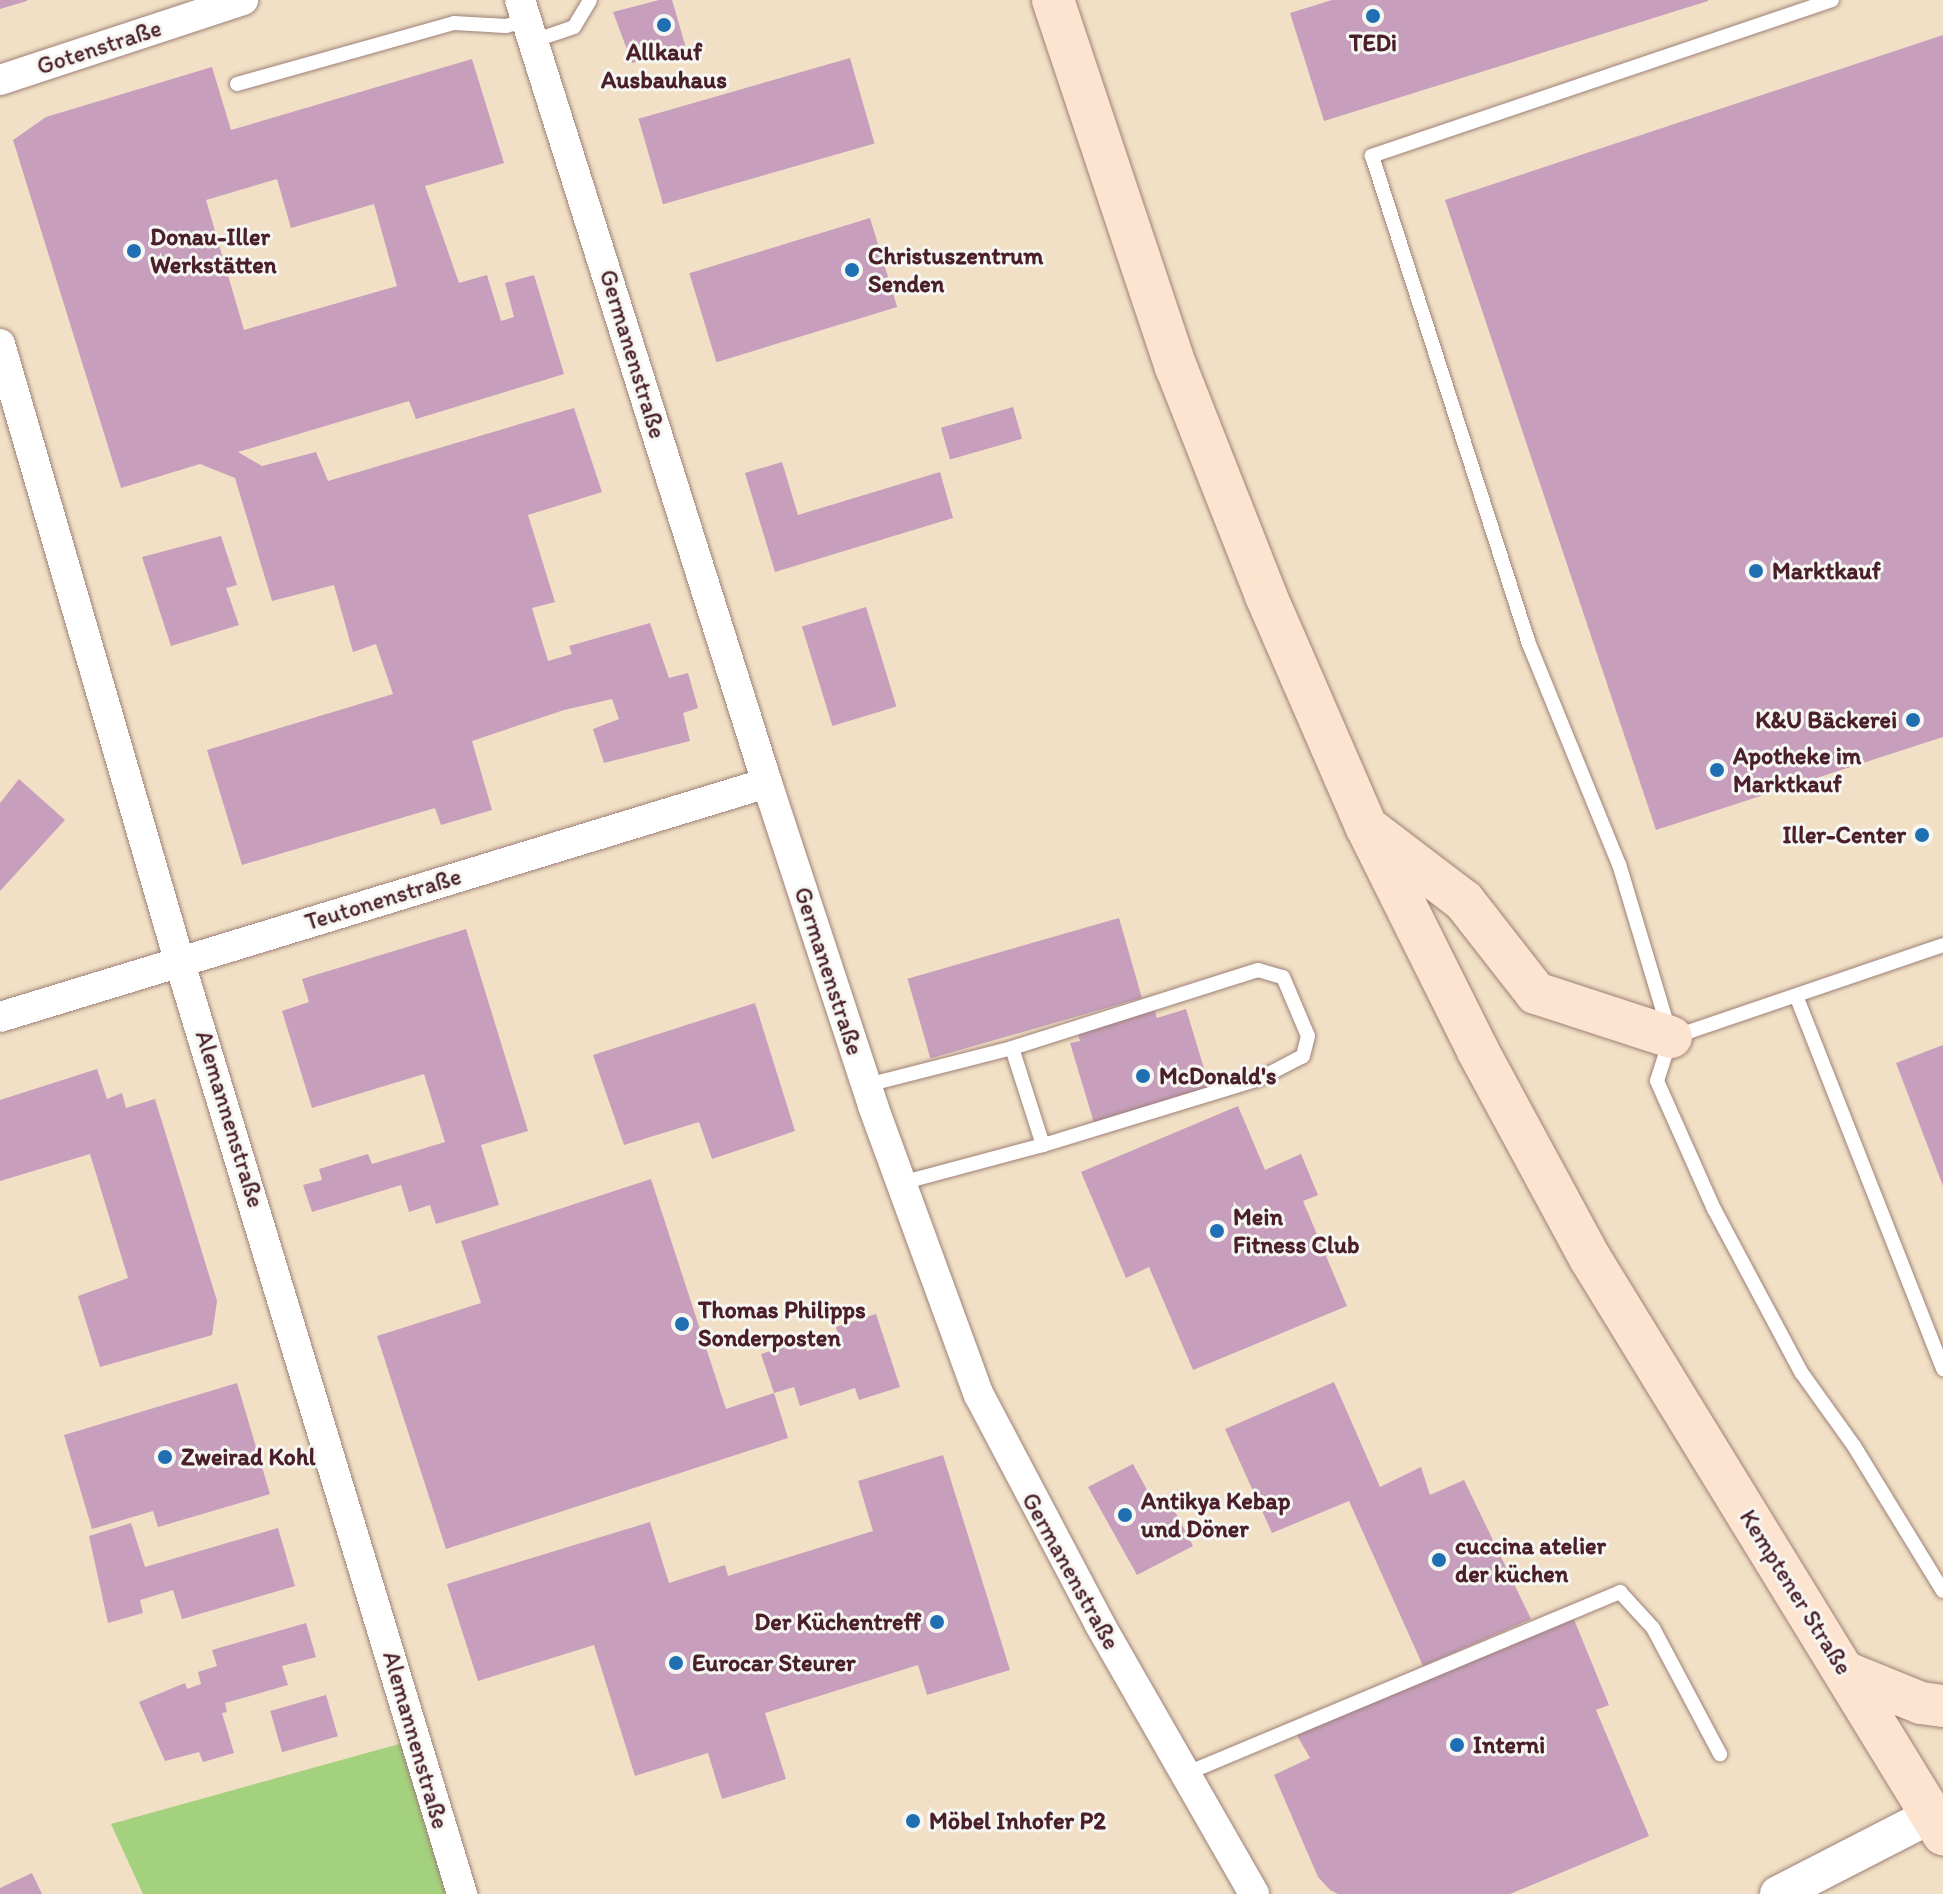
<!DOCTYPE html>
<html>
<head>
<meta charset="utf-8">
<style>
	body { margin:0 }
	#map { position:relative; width:1943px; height:1894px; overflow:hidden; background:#f1e0c5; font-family:Itim,sans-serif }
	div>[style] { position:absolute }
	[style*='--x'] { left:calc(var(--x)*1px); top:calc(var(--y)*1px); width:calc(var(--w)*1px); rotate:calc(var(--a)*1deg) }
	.green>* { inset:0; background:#a4d17d }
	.building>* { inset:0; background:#c79fbc; transform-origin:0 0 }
	.roads { filter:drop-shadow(0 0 2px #9e8078) drop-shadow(0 0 2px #9e8078) }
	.service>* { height:14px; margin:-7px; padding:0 7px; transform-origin:7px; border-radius:7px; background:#fff }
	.minor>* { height:30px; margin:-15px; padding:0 15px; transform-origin:15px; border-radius:15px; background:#fff }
	.tertiary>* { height:36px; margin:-18px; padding:0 18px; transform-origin:18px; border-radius:18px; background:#fff }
	.secondary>* { height:42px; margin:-21px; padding:0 21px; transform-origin:21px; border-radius:21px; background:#fde4d0 }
	.dots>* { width:22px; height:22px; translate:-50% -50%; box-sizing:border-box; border:4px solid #f6f6f2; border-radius:50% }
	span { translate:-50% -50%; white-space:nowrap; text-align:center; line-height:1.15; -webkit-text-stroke:6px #f6f6f2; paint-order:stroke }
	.poi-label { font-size:24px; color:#4a1f2b; font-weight:700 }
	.left { translate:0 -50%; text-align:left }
	.right { translate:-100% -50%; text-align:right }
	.street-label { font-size:24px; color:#4a1f2b }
</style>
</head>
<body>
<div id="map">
	<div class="green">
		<div style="clip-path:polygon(417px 1739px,460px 1889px,443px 1894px,143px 1894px,111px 1824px)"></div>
	</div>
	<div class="building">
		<div style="clip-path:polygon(0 0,27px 0,27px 1px,0 9px)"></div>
		<div style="clip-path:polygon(659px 0,672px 0,686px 48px,632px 63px,613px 12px)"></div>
		<div style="clip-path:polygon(1332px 0,1708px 0,1708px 1px,1324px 121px,1290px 13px)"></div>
		<div style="clip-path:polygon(1943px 35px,1943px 737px,1656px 830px,1445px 200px)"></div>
		<div style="left:850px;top:58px;width:89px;height:220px;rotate:74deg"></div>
		<div style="clip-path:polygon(evenodd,472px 59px,504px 163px,425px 186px,459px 283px,487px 275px,501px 321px,514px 317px,505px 283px,534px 275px,564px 374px,416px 419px,409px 401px,238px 452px,262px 466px,316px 452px,328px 481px,574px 408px,602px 492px,528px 515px,555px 602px,532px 608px,548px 661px,572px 654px,569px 646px,650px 623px,669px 678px,688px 673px,698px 708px,683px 713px,690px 741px,604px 763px,593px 729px,619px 719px,612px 699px,564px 710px,472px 741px,492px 810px,441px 825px,435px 808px,242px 865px,207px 750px,393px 694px,376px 644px,353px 652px,334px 585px,272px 601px,235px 478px,200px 464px,121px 488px,13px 140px,46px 117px,212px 67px,231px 130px,472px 59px,277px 179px,291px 228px,374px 204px,397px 286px,244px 330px,206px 200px,277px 179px)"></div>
		<div style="left:870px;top:218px;width:93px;height:189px;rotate:73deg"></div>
		<div style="left:1013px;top:407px;width:33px;height:75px;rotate:74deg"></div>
		<div style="clip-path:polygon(782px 462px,798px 515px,940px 472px,953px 518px,775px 572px,745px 473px)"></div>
		<div style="clip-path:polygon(221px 536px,237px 585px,226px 588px,239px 625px,171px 646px,142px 557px)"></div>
		<div style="left:866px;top:607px;width:104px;height:67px;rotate:73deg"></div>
		<div style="clip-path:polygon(19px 779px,65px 820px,0 891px,0 803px)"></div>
		<div style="left:1119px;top:918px;width:83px;height:220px;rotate:74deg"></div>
		<div style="clip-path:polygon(466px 929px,528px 1131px,481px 1145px,499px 1205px,436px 1224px,430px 1205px,409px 1212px,401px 1185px,312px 1212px,303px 1185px,322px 1180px,319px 1169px,368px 1154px,372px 1164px,445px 1142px,424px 1074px,312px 1108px,282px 1011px,309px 1002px,302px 979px)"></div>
		<div style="clip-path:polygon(1151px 998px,1157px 1018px,1186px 1009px,1210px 1088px,1094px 1123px,1070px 1043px,1080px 1041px,1074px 1021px)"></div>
		<div style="clip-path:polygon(755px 1003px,795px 1131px,712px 1159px,699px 1122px,624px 1145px,593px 1055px)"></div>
		<div style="clip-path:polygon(1943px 1045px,1943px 1186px,1896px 1063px)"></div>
		<div style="clip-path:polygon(97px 1069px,107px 1099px,122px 1093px,126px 1108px,155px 1099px,217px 1301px,212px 1335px,100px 1367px,78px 1296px,128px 1278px,90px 1154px,0 1181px,0 1100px)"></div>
		<div style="clip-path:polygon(1238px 1106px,1265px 1170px,1301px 1154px,1318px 1195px,1303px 1201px,1347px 1306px,1193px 1370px,1149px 1267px,1126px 1278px,1081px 1172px)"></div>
		<div style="clip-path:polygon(651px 1179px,726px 1409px,774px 1393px,788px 1438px,446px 1549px,377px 1336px,481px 1303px,461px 1241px)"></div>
		<div style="clip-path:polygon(876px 1314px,900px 1387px,859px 1400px,855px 1388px,800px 1406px,794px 1387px,774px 1393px,761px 1354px,804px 1340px,807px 1351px,840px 1340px,836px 1327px)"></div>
		<div style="clip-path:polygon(1334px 1382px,1380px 1487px,1421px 1467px,1430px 1495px,1464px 1480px,1531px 1619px,1423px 1666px,1349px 1501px,1272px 1533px,1225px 1429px)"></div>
		<div style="clip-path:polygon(237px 1383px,270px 1494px,158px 1527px,153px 1511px,92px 1529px,64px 1435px)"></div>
		<div style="clip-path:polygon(943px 1455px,1010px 1670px,927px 1695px,918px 1665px,765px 1713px,786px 1779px,722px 1799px,708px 1753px,635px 1776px,594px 1645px,478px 1681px,447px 1584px,650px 1522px,669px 1583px,725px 1565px,728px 1576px,873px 1531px,858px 1481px)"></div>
		<div style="clip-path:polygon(1133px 1464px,1153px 1501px,1167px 1496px,1193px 1546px,1137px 1575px,1088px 1487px)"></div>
		<div style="clip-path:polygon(131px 1523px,145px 1567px,278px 1528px,295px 1586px,182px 1619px,173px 1590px,140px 1600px,143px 1613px,108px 1623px,89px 1536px)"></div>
		<div style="clip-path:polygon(1573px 1617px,1609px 1705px,1596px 1710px,1649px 1836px,1510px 1894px,1338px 1894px,1330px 1890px,1318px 1877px,1274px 1775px,1310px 1758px,1295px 1732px)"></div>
		<div style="clip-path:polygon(306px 1623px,316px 1657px,282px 1666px,288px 1685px,225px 1703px,227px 1712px,222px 1713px,234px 1753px,203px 1762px,199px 1752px,165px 1761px,139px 1702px,185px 1683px,187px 1689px,201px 1684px,198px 1672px,217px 1666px,212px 1650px)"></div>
		<div style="left:326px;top:1695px;width:43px;height:58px;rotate:74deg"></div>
		<div style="clip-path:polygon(32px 1873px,42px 1894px,0 1894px,0 1888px)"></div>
	</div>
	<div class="roads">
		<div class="service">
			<div style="--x:1832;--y:0;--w:486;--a:161.3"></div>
			<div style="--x:1372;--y:156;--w:513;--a:72.17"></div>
			<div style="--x:1529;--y:644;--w:238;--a:67.8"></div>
			<div style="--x:1619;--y:864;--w:181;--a:73.3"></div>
			<div style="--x:1671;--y:1037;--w:46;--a:107.7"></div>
			<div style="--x:1657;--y:1081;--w:140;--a:66"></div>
			<div style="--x:1714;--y:1209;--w:185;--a:61.9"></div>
			<div style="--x:1801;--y:1372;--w:91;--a:54.4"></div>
			<div style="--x:1854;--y:1446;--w:170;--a:58.5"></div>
			<div style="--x:536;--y:40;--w:40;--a:-18.9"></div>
			<div style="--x:574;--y:27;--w:31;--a:-59"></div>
			<div style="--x:237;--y:84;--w:225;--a:-15.7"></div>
			<div style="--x:454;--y:23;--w:52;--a:3.3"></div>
			<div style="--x:506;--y:26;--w:22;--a:-16"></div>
			<div style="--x:1797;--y:998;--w:399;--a:68.5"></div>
			<div style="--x:1676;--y:1036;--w:282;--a:-18.8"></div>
			<div style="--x:1012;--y:1048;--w:258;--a:-17.6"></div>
			<div style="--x:1258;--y:970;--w:26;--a:16"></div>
			<div style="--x:1283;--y:977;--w:64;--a:67"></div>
			<div style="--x:1308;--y:1036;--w:21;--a:104"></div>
			<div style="--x:1303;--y:1056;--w:50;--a:152.4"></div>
			<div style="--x:1259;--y:1079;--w:226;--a:163"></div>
			<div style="--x:867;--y:1085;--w:150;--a:-14.3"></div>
			<div style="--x:1012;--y:1048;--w:102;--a:72.3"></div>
			<div style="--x:1043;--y:1145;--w:147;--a:165"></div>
			<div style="--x:1185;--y:1774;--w:472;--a:-22.7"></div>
			<div style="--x:1620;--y:1592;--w:49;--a:47.5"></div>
			<div style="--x:1653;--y:1628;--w:143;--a:62"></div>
		</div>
		<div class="minor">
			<div style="--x:520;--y:0;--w:821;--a:72.49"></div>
			<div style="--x:767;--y:783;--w:340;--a:71.8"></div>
			<div style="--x:873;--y:1106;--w:308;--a:69.9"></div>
			<div style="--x:979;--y:1395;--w:258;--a:62.2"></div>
			<div style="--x:1099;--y:1623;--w:312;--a:60.2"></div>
			<div style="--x:0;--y:80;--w:256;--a:-18.2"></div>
			<div style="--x:0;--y:344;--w:641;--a:73.8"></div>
			<div style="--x:179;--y:960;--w:976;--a:73.14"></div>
			<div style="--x:0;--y:1017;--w:802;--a:-16.97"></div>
		</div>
		<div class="tertiary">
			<div style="--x:1778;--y:1894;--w:173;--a:-27.2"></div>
		</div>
		<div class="secondary">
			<div style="--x:1053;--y:0;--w:387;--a:71.5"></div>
			<div style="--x:1176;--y:367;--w:246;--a:68.5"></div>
			<div style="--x:1266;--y:596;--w:251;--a:66.5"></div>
			<div style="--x:1366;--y:826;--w:251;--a:63.5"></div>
			<div style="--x:1478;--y:1051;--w:235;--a:61.6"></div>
			<div style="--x:1590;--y:1258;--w:676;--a:58.5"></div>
			<div style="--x:1372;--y:831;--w:116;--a:37.3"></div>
			<div style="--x:1464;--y:901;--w:117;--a:52"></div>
			<div style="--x:1536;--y:993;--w:142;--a:18.1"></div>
			<div style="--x:1847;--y:1673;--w:80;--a:22.1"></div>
			<div style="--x:1921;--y:1703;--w:22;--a:8"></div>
		</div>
	</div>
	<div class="dots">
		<div style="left:1373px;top:16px;background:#1f6fb2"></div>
		<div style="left:664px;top:25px;background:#1f6fb2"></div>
		<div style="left:134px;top:251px;background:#1f6fb2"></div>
		<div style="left:852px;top:270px;background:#1f6fb2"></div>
		<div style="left:1756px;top:571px;background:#1f6fb2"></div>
		<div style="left:1913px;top:720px;background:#1f6fb2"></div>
		<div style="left:1717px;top:770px;background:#1f6fb2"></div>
		<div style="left:1922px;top:835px;background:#1f6fb2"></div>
		<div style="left:1143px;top:1076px;background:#1f6fb2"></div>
		<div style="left:1217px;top:1231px;background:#1f6fb2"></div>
		<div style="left:682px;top:1324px;background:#1f6fb2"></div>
		<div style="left:165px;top:1457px;background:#1f6fb2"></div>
		<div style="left:1125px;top:1515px;background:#1f6fb2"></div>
		<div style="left:1439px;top:1560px;background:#1f6fb2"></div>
		<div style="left:937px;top:1622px;background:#1f6fb2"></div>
		<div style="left:676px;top:1663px;background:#1f6fb2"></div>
		<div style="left:1457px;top:1745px;background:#1f6fb2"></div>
		<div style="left:913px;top:1821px;background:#1f6fb2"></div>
	</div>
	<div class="poi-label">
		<span style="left:1373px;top:43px">TEDi</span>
		<span style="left:664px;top:66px">Allkauf<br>Ausbauhaus</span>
		<span class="left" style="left:150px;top:251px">Donau-Iller<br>Werkstätten</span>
		<span class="left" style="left:868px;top:270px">Christuszentrum<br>Senden</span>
		<span class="left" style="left:1772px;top:571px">Marktkauf</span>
		<span class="right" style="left:1897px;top:720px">K&amp;U Bäckerei</span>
		<span class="left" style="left:1733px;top:770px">Apotheke im<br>Marktkauf</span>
		<span class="right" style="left:1906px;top:835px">Iller-Center</span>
		<span class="left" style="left:1159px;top:1076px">McDonald's</span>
		<span class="left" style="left:1233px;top:1231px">Mein<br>Fitness Club</span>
		<span class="left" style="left:698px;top:1324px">Thomas Philipps<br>Sonderposten</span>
		<span class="left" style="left:181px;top:1457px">Zweirad Kohl</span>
		<span class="left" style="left:1141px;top:1515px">Antikya Kebap<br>und Döner</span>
		<span class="left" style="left:1455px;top:1560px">cuccina atelier<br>der küchen</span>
		<span class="right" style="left:921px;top:1622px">Der Küchentreff</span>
		<span class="left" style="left:692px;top:1663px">Eurocar Steurer</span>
		<span class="left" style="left:1473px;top:1745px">Interni</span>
		<span class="left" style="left:929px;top:1821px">Möbel Inhofer P2</span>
	</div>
	<div class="street-label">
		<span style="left:99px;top:47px;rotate:-18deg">Gotenstraße</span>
		<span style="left:633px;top:354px;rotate:73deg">Germanenstraße</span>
		<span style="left:383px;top:899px;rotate:-17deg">Teutonenstraße</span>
		<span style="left:829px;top:971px;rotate:72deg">Germanenstraße</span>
		<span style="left:230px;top:1119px;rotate:73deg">Alemannenstraße</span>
		<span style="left:1071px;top:1571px;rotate:61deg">Germanenstraße</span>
		<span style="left:1796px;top:1592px;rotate:58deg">Kemptener Straße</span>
		<span style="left:416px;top:1740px;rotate:74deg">Alemannenstraße</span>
	</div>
</div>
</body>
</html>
